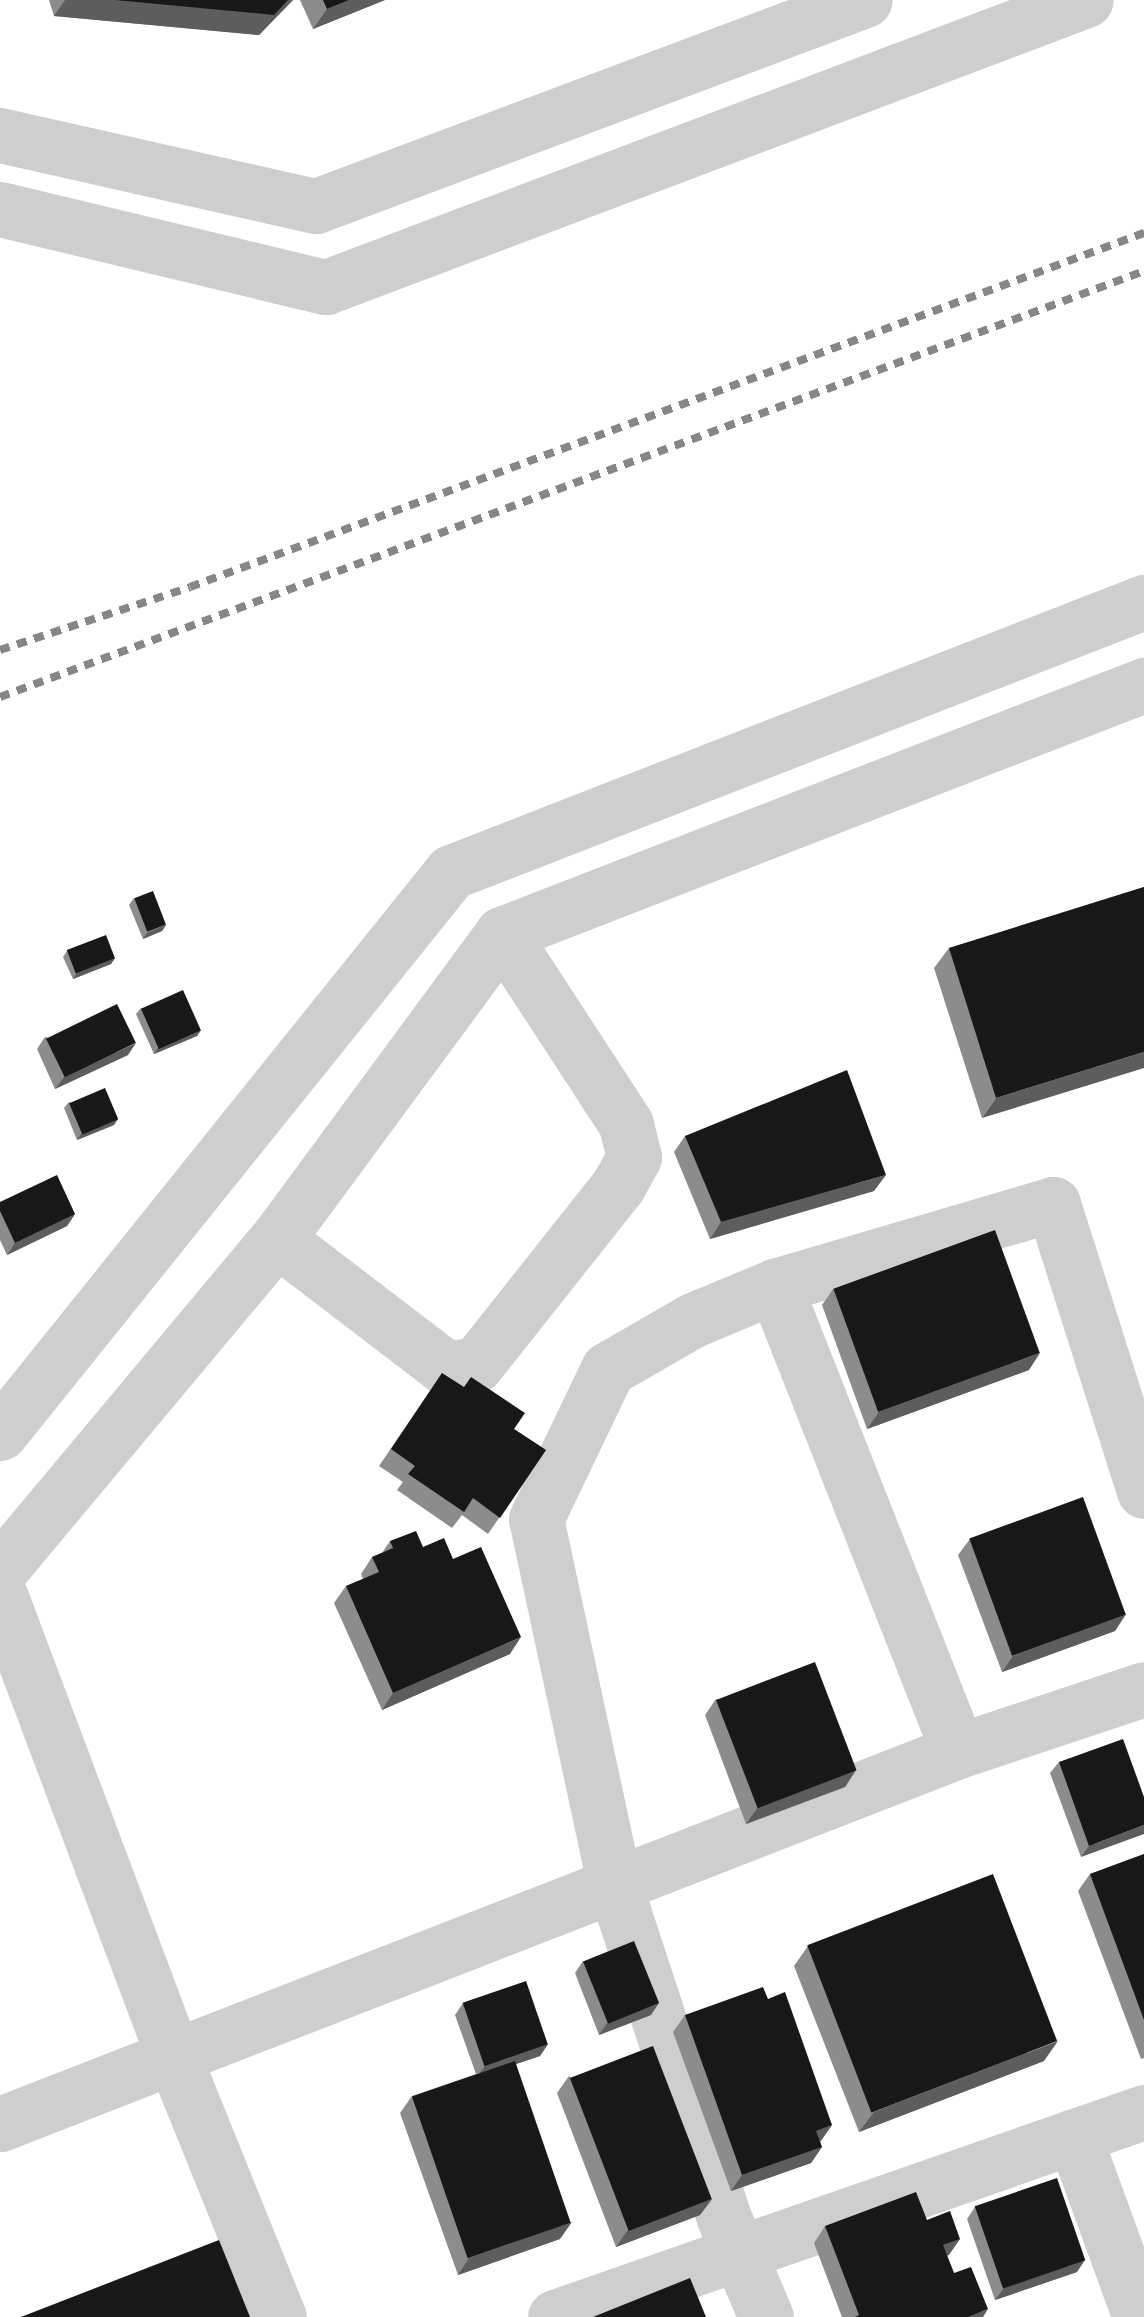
<!DOCTYPE html>
<html>
<head>
<meta charset="utf-8">
<style>
	body { margin:0 }
	#map { position:relative; width:1144px; height:2317px; overflow:hidden; background:#fff; font-family:"PT Sans Narrow",sans-serif }
	div>[style] { position:absolute }
	[style*='--x'] { left:calc(var(--x)*1px); top:calc(var(--y)*1px); width:calc(var(--w)*1px); rotate:calc(var(--a)*1deg) }
	.minor>* { height:55px; margin:-27.5px; padding:0 27.5px; transform-origin:27.5px; border-radius:27.5px; background:#cecece }
	.rail>* { height:8px; margin-top:-4px; transform-origin:0; background:repeating-linear-gradient(90deg,#868686 0 10px,transparent 0 18px) }
	.wall>* { inset:0; background:#8c8c8c }
	.shaded-wall>* { inset:0; background:#5d5d5d }
	.building>* { inset:0; background:#181818; transform-origin:0 0 }
	span { translate:-50% -50%; white-space:nowrap; text-align:center; line-height:1.15; -webkit-text-stroke:10px #fff; paint-order:stroke }
</style>
</head>
<body>
<div id="map">
	<div class="minor">
		<div style="--x:0;--y:135;--w:324;--a:12.7"></div>
		<div style="--x:316;--y:206;--w:586;--a:-20.57"></div>
		<div style="--x:0;--y:209;--w:335;--a:13.5"></div>
		<div style="--x:326;--y:287;--w:812;--a:-20.69"></div>
		<div style="--x:277;--y:1239;--w:213;--a:37.4"></div>
		<div style="--x:446;--y:1368;--w:30;--a:-6"></div>
		<div style="--x:476;--y:1365;--w:228;--a:-51.6"></div>
		<div style="--x:618;--y:1186;--w:33;--a:-61"></div>
		<div style="--x:634;--y:1157;--w:34;--a:-104"></div>
		<div style="--x:626;--y:1124;--w:227;--a:-123.1"></div>
		<div style="--x:0;--y:1433;--w:720;--a:-51.2"></div>
		<div style="--x:451;--y:872;--w:744;--a:-21.29"></div>
		<div style="--x:0;--y:1570;--w:432;--a:-50.1"></div>
		<div style="--x:277;--y:1239;--w:379;--a:-53.6"></div>
		<div style="--x:502;--y:934;--w:689;--a:-21.2"></div>
		<div style="--x:0;--y:1595;--w:497;--a:69.4"></div>
		<div style="--x:175;--y:2060;--w:277;--a:68"></div>
		<div style="--x:958;--y:1751;--w:196;--a:-18.4"></div>
		<div style="--x:0;--y:2124;--w:1028;--a:-21.27"></div>
		<div style="--x:958;--y:1751;--w:500;--a:-111.5"></div>
		<div style="--x:1074;--y:2136;--w:193;--a:70"></div>
		<div style="--x:555;--y:2317;--w:624;--a:-19.19"></div>
		<div style="--x:766;--y:2317;--w:108;--a:-113"></div>
		<div style="--x:724;--y:2218;--w:348;--a:-108.2"></div>
		<div style="--x:615;--y:1887;--w:376;--a:-102.1"></div>
		<div style="--x:536;--y:1519;--w:166;--a:-64.4"></div>
		<div style="--x:608;--y:1369;--w:98;--a:-30"></div>
		<div style="--x:693;--y:1320;--w:89;--a:-22.5"></div>
		<div style="--x:775;--y:1286;--w:290;--a:-16.4"></div>
		<div style="--x:1053;--y:1204;--w:301;--a:72.4"></div>
	</div>
	<div class="rail">
		<div style="--x:0;--y:650;--w:200;--a:-18.3"></div>
		<div style="--x:190;--y:587;--w:1018;--a:-20.36"></div>
		<div style="--x:0;--y:697;--w:1221;--a:-20.42"></div>
	</div>
	<div class="wall">
		<div style="clip-path:polygon(49px 0,293px 0,259px 35px,54px 16px)"></div>
		<div style="clip-path:polygon(300px 0,385px 0,313px 29px)"></div>
		<div style="clip-path:polygon(1144px 887px,982px 1118px,934px 968px,949px 948px)"></div>
		<div style="clip-path:polygon(134px 898px,166px 925px,162px 931px,143px 939px,129px 905px)"></div>
		<div style="clip-path:polygon(67px 951px,115px 958px,111px 964px,73px 979px,63px 957px)"></div>
		<div style="clip-path:polygon(141px 1008px,201px 1030px,197px 1036px,154px 1054px,136px 1014px)"></div>
		<div style="clip-path:polygon(45px 1037px,128px 1055px,55px 1089px,37px 1049px)"></div>
		<div style="clip-path:polygon(69px 1102px,114px 1125px,77px 1140px,64px 1108px)"></div>
		<div style="clip-path:polygon(685px 1136px,874px 1191px,710px 1239px,674px 1152px)"></div>
		<div style="clip-path:polygon(0 1202px,75px 1214px,67px 1226px,7px 1255px,0 1240px)"></div>
		<div style="clip-path:polygon(833px 1289px,1029px 1370px,867px 1429px,822px 1305px)"></div>
		<div style="clip-path:polygon(442px 1373px,514px 1429px,546px 1450px,488px 1534px,462px 1515px,452px 1528px,397px 1490px,403px 1482px,379px 1466px)"></div>
		<div style="clip-path:polygon(970px 1539px,1126px 1614px,1115px 1631px,1002px 1672px,958px 1555px)"></div>
		<div style="clip-path:polygon(390px 1541px,423px 1547px,453px 1559px,510px 1654px,382px 1710px,334px 1603px,346px 1586px,363px 1579px,361px 1574px,372px 1557px,382px 1553px)"></div>
		<div style="clip-path:polygon(716px 1699px,856px 1770px,845px 1787px,746px 1824px,705px 1715px)"></div>
		<div style="clip-path:polygon(1059px 1762px,1144px 1797px,1081px 1857px,1050px 1773px)"></div>
		<div style="clip-path:polygon(1144px 1854px,1144px 2058px,1141px 2059px,1078px 1891px,1090px 1874px)"></div>
		<div style="clip-path:polygon(808px 1946px,1044px 2061px,859px 2132px,794px 1966px)"></div>
		<div style="clip-path:polygon(583px 1961px,651px 2015px,599px 2035px,575px 1973px)"></div>
		<div style="clip-path:polygon(768px 1999px,832px 2125px,820px 2142px,822px 2147px,811px 2163px,731px 2191px,673px 2032px,685px 2015px)"></div>
		<div style="clip-path:polygon(463px 2003px,548px 2044px,540px 2056px,516px 2064px,560px 2239px,458px 2275px,400px 2113px,412px 2096px,476px 2074px,455px 2015px)"></div>
		<div style="clip-path:polygon(569px 2076px,712px 2199px,700px 2215px,616px 2247px,557px 2093px)"></div>
		<div style="clip-path:polygon(975px 2207px,1077px 2272px,995px 2300px,967px 2219px)"></div>
		<div style="clip-path:polygon(927px 2220px,960px 2239px,947px 2256px,954px 2273px,983px 2317px,842px 2317px,814px 2243px,825px 2226px)"></div>
	</div>
	<div class="shaded-wall">
		<div style="clip-path:polygon(65px 0,293px 0,259px 35px,54px 16px)"></div>
		<div style="clip-path:polygon(349px 0,385px 0,313px 29px,327px 9px)"></div>
		<div style="clip-path:polygon(166px 925px,162px 931px,143px 939px,147px 933px)"></div>
		<div style="clip-path:polygon(115px 958px,111px 964px,73px 979px,77px 973px)"></div>
		<div style="clip-path:polygon(201px 1030px,197px 1036px,154px 1054px,158px 1048px)"></div>
		<div style="clip-path:polygon(136px 1043px,128px 1055px,55px 1089px,64px 1077px)"></div>
		<div style="clip-path:polygon(1144px 1052px,1144px 1068px,982px 1118px,996px 1098px)"></div>
		<div style="clip-path:polygon(118px 1119px,114px 1125px,77px 1140px,81px 1134px)"></div>
		<div style="clip-path:polygon(886px 1175px,874px 1191px,710px 1239px,721px 1222px)"></div>
		<div style="clip-path:polygon(75px 1214px,67px 1226px,7px 1255px,15px 1243px)"></div>
		<div style="clip-path:polygon(1040px 1353px,1029px 1370px,867px 1429px,879px 1412px)"></div>
		<div style="clip-path:polygon(1126px 1614px,1115px 1631px,1002px 1672px,1013px 1656px)"></div>
		<div style="clip-path:polygon(521px 1637px,510px 1654px,382px 1710px,393px 1693px)"></div>
		<div style="clip-path:polygon(856px 1770px,845px 1787px,746px 1824px,758px 1807px)"></div>
		<div style="clip-path:polygon(1144px 1825px,1144px 1834px,1081px 1857px,1089px 1846px)"></div>
		<div style="clip-path:polygon(659px 2003px,651px 2015px,599px 2035px,607px 2023px)"></div>
		<div style="clip-path:polygon(1058px 2041px,1044px 2061px,859px 2132px,874px 2112px)"></div>
		<div style="clip-path:polygon(548px 2044px,540px 2056px,477px 2077px,485px 2066px)"></div>
		<div style="clip-path:polygon(832px 2125px,820px 2142px,816px 2131px)"></div>
		<div style="clip-path:polygon(822px 2147px,811px 2163px,731px 2191px,742px 2175px)"></div>
		<div style="clip-path:polygon(712px 2199px,700px 2215px,616px 2247px,627px 2231px)"></div>
		<div style="clip-path:polygon(572px 2222px,560px 2239px,458px 2275px,469px 2258px)"></div>
		<div style="clip-path:polygon(960px 2239px,949px 2255px,932px 2262px,943px 2245px)"></div>
		<div style="clip-path:polygon(1085px 2260px,1077px 2272px,995px 2300px,1004px 2288px)"></div>
		<div style="clip-path:polygon(988px 2309px,983px 2317px,968px 2317px)"></div>
	</div>
	<div class="building">
		<div style="clip-path:polygon(115px 0,288px 0,274px 15px)"></div>
		<div style="clip-path:polygon(323px 0,349px 0,327px 9px)"></div>
		<div style="clip-path:polygon(1144px 887px,1144px 1052px,996px 1098px,949px 948px)"></div>
		<div style="left:153px;top:891px;width:36px;height:20px;rotate:69deg"></div>
		<div style="left:106px;top:935px;width:25px;height:42px;rotate:69deg"></div>
		<div style="left:183px;top:990px;width:44px;height:46px;rotate:66deg"></div>
		<div style="left:117px;top:1004px;width:43px;height:79px;rotate:64deg"></div>
		<div style="clip-path:polygon(847px 1070px,886px 1175px,721px 1222px,685px 1136px)"></div>
		<div style="left:105px;top:1088px;width:34px;height:39px;rotate:67deg"></div>
		<div style="clip-path:polygon(57px 1175px,75px 1214px,15px 1243px,0 1211px,0 1202px)"></div>
		<div style="left:995px;top:1230px;width:131px;height:172px;rotate:70deg"></div>
		<div style="clip-path:polygon(442px 1373px,464px 1387px,471px 1377px,525px 1413px,514px 1429px,546px 1450px,500px 1518px,473px 1498px,464px 1512px,408px 1474px,415px 1466px,391px 1449px)"></div>
		<div style="left:1083px;top:1497px;width:125px;height:121px;rotate:70deg"></div>
		<div style="clip-path:polygon(416px 1531px,423px 1547px,444px 1538px,453px 1559px,481px 1547px,521px 1637px,393px 1693px,346px 1586px,379px 1572px,372px 1557px,393px 1548px,390px 1541px)"></div>
		<div style="left:815px;top:1662px;width:116px;height:106px;rotate:69deg"></div>
		<div style="clip-path:polygon(1123px 1739px,1144px 1797px,1144px 1825px,1089px 1846px,1059px 1762px)"></div>
		<div style="clip-path:polygon(1144px 1854px,1144px 2020px,1090px 1874px)"></div>
		<div style="left:993px;top:1874px;width:179px;height:199px;rotate:69deg"></div>
		<div style="left:634px;top:1941px;width:67px;height:55px;rotate:68deg"></div>
		<div style="left:526px;top:1981px;width:67px;height:67px;rotate:71deg"></div>
		<div style="clip-path:polygon(763px 1987px,768px 1999px,785px 1992px,832px 2125px,816px 2131px,822px 2147px,742px 2175px,685px 2015px)"></div>
		<div style="left:653px;top:2046px;width:164px;height:89px;rotate:69deg"></div>
		<div style="left:515px;top:2061px;width:171px;height:109px;rotate:71deg"></div>
		<div style="left:1057px;top:2178px;width:87px;height:87px;rotate:71deg"></div>
		<div style="clip-path:polygon(916px 2192px,927px 2220px,950px 2211px,960px 2239px,943px 2245px,954px 2273px,971px 2267px,988px 2309px,968px 2317px,855px 2317px,859px 2315px,825px 2226px)"></div>
		<div style="clip-path:polygon(219px 2240px,250px 2317px,21px 2317px)"></div>
		<div style="clip-path:polygon(690px 2278px,706px 2317px,593px 2317px)"></div>
	</div>
</div>
</body>
</html>
